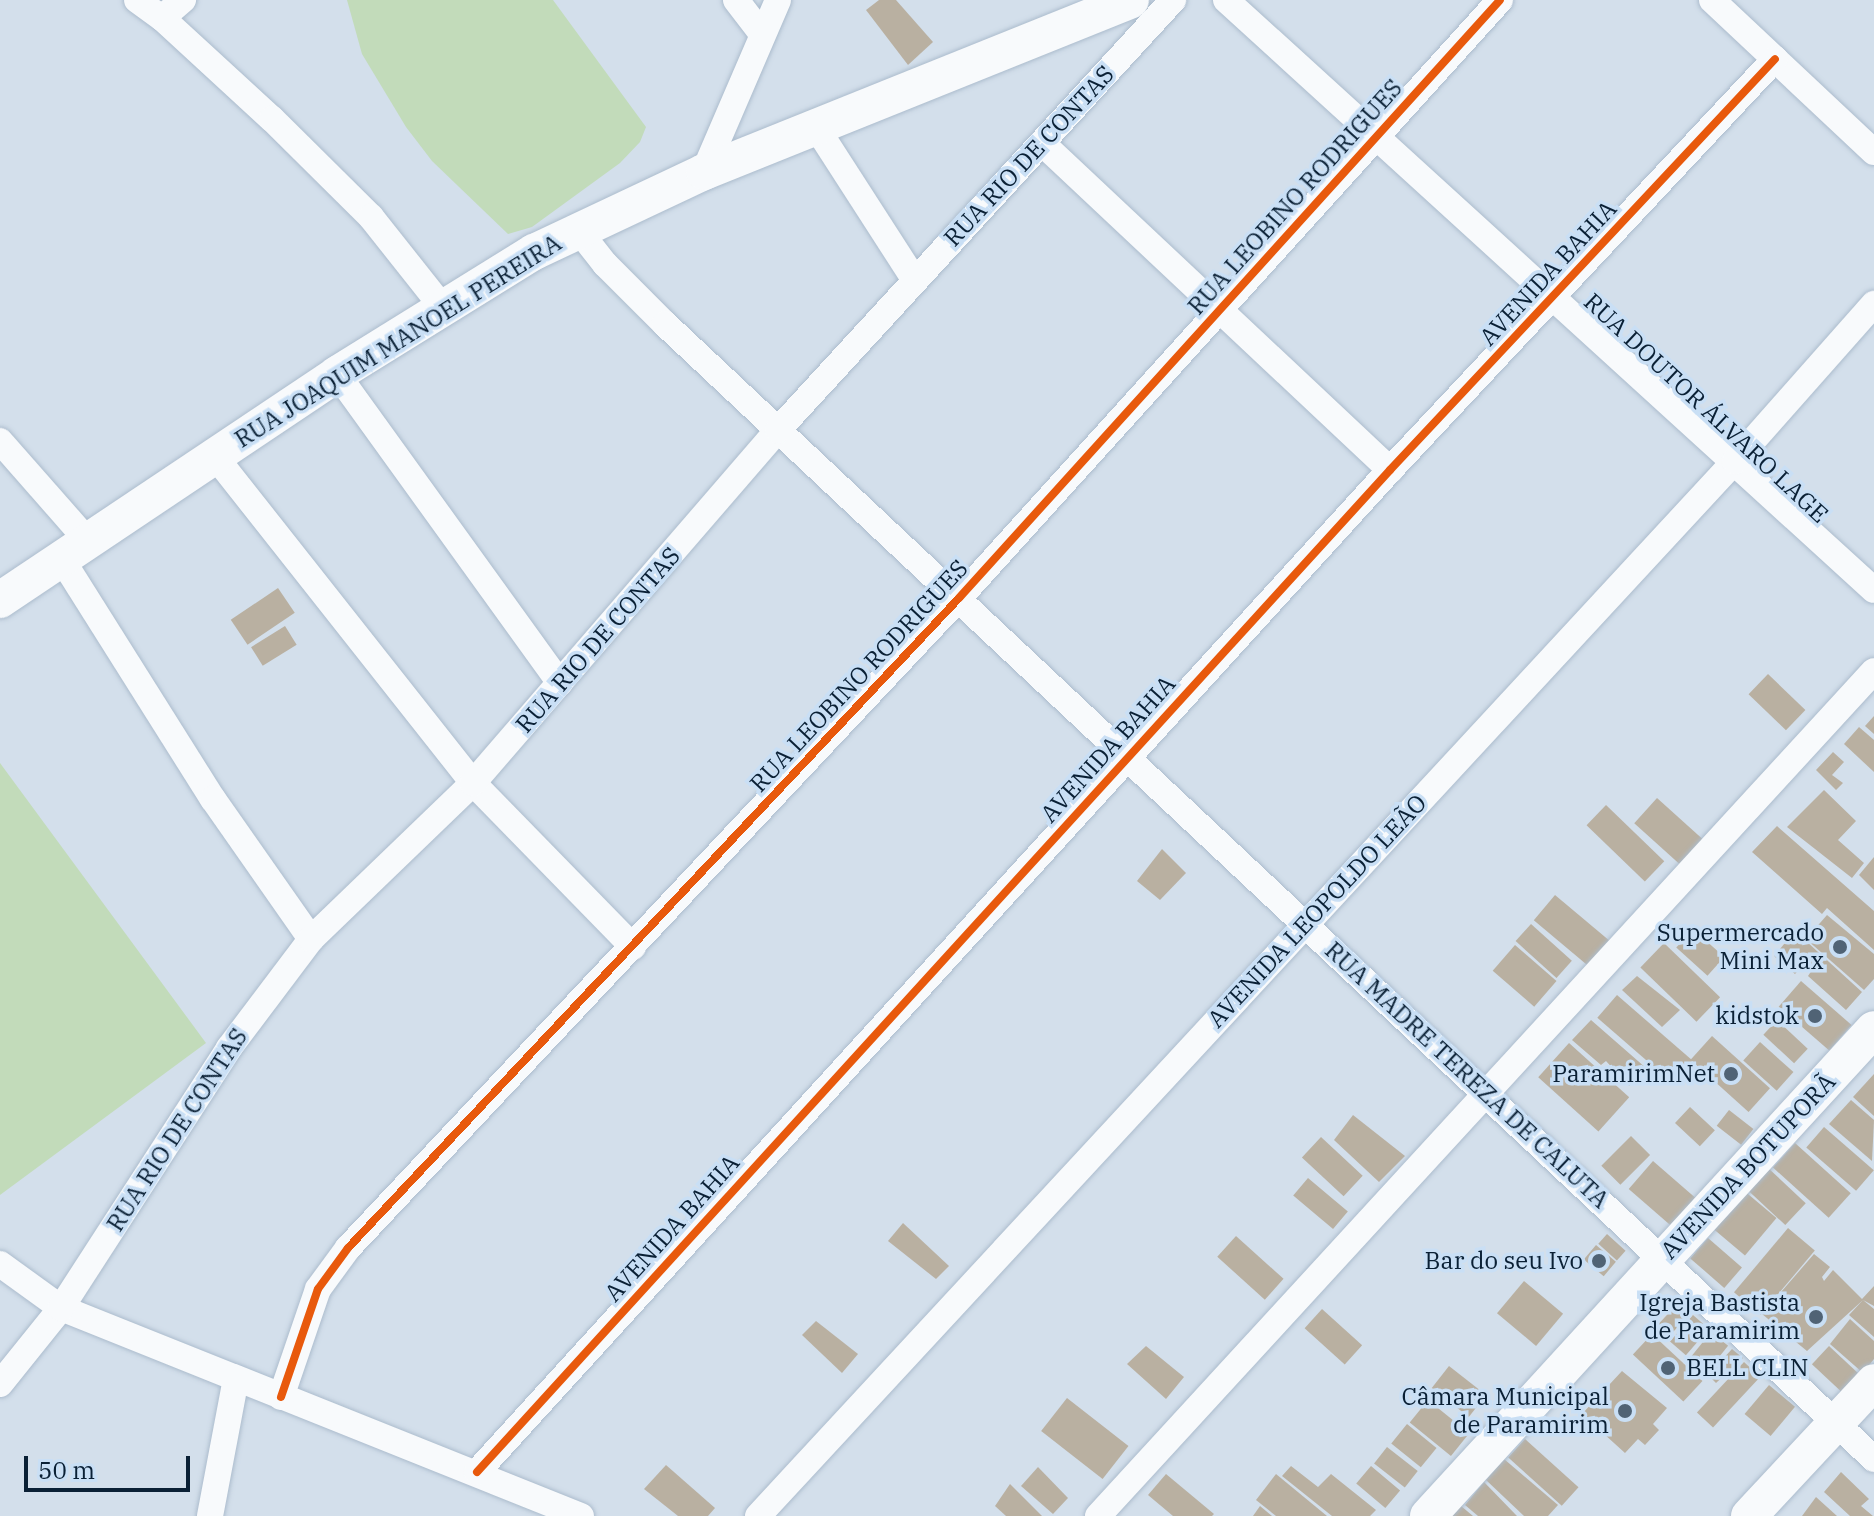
<!DOCTYPE html>
<html>
<head>
<meta charset="utf-8">
<style>
	body { margin:0 }
	#map { position:relative; width:1874px; height:1516px; overflow:hidden; background:#d3dfeb; font-family:"IBM Plex Serif",serif }
	div>[style] { position:absolute }
	[style*='--x'] { left:calc(var(--x)*1px); top:calc(var(--y)*1px); width:calc(var(--w)*1px); rotate:calc(var(--a)*1deg) }
	.green>* { inset:0; background:#c2dbba }
	.building>* { inset:0; background:#b9b0a1; transform-origin:0 0 }
	.roads { filter:drop-shadow(0 0 2px #acbccd) drop-shadow(0 0 2px #acbccd) }
	.street>* { height:26px; margin:-13px; padding:0 13px; transform-origin:13px; border-radius:13px; background:#f8fafc }
	.secondary>* { height:36px; margin:-18px; padding:0 18px; transform-origin:18px; border-radius:18px; background:#f8fafc }
	.cycleway>* { height:8px; margin:-4px; padding:0 4px; transform-origin:4px; border-radius:4px; background:#e8590c }
	.dots>* { width:22px; height:22px; translate:-50% -50%; box-sizing:border-box; border:4px solid #c9dff5; border-radius:50% }
	span { translate:-50% -50%; white-space:nowrap; text-align:center; line-height:1.15; -webkit-text-stroke:7px #c9dff5; paint-order:stroke }
	.street-label { font-size:24px; color:#0a2035 }
	.poi-label { font-size:24px; color:#0a2035 }
	.right { translate:-100% -50%; text-align:right }
	.left { translate:0 -50%; text-align:left }
	.scale { position:absolute; left:24px; top:1456px; width:166px; height:36px; box-sizing:border-box; border:4px solid #0a2035; border-top:0; padding-left:10px; font-size:24px; line-height:28px; white-space:nowrap; color:#0a2035; -webkit-text-stroke:6px #c9dff5; paint-order:stroke }
</style>
</head>
<body>
<div id="map">
	<div class="green">
		<div style="clip-path:polygon(347px 0,553px 0,646px 127px,640px 142px,620px 163px,532px 227px,508px 234px,432px 161px,406px 127px,362px 54px)"></div>
		<div style="clip-path:polygon(0 763px,206px 1043px,0 1195px)"></div>
	</div>
	<div class="building">
		<div style="clip-path:polygon(879px 0,896px 0,933px 42px,908px 65px,866px 10px)"></div>
		<div style="left:278px;top:588px;width:30px;height:57px;rotate:56deg"></div>
		<div style="left:285px;top:626px;width:22px;height:40px;rotate:58deg"></div>
		<div style="left:1768px;top:674px;width:52px;height:28px;rotate:44deg"></div>
		<div style="clip-path:polygon(1874px 716px,1874px 734px,1865px 726px)"></div>
		<div style="clip-path:polygon(1859px 727px,1874px 740px,1874px 772px,1844px 744px)"></div>
		<div style="clip-path:polygon(1833px 752px,1844px 762px,1832px 775px,1843px 783px,1836px 790px,1816px 770px)"></div>
		<div style="clip-path:polygon(1824px 790px,1856px 821px,1838px 840px,1864px 863px,1852px 878px,1787px 827px)"></div>
		<div style="left:1657px;top:798px;width:62px;height:34px;rotate:42deg"></div>
		<div style="left:1606px;top:805px;width:81px;height:28px;rotate:44deg"></div>
		<div style="clip-path:polygon(1777px 826px,1874px 911px,1874px 950px,1827px 908px,1822px 914px,1752px 852px)"></div>
		<div style="clip-path:polygon(1162px 849px,1186px 873px,1160px 900px,1137px 881px)"></div>
		<div style="clip-path:polygon(1874px 857px,1874px 890px,1859px 875px)"></div>
		<div style="left:1555px;top:895px;width:72px;height:33px;rotate:40deg"></div>
		<div style="clip-path:polygon(1827px 915px,1874px 954px,1874px 979px,1864px 990px,1806px 939px)"></div>
		<div style="left:1531px;top:924px;width:55px;height:23px;rotate:42deg"></div>
		<div style="left:1693px;top:929px;width:42px;height:25px;rotate:42deg"></div>
		<div style="clip-path:polygon(1795px 931px,1862px 992px,1846px 1010px,1808px 976px,1812px 970px,1805px 963px,1795px 974px,1774px 956px)"></div>
		<div style="left:1664px;top:943px;width:78px;height:34px;rotate:44deg"></div>
		<div style="left:1515px;top:945px;width:55px;height:34px;rotate:41deg"></div>
		<div style="clip-path:polygon(1637px 976px,1680px 1010px,1662px 1027px,1622px 990px)"></div>
		<div style="left:1801px;top:981px;width:67px;height:34px;rotate:41deg"></div>
		<div style="left:1617px;top:995px;width:100px;height:30px;rotate:41deg"></div>
		<div style="clip-path:polygon(1591px 1020px,1646px 1068px,1629px 1086px,1606px 1061px,1601px 1065px,1572px 1040px)"></div>
		<div style="left:1777px;top:1020px;width:42px;height:20px;rotate:43deg"></div>
		<div style="left:1712px;top:1036px;width:78px;height:32px;rotate:42deg"></div>
		<div style="left:1760px;top:1042px;width:45px;height:25px;rotate:42deg"></div>
		<div style="left:1569px;top:1043px;width:81px;height:46px;rotate:42deg"></div>
		<div style="clip-path:polygon(1874px 1074px,1874px 1116px,1853px 1097px)"></div>
		<div style="clip-path:polygon(1851px 1100px,1874px 1120px,1872px 1161px,1829px 1124px)"></div>
		<div style="left:1690px;top:1107px;width:34px;height:22px;rotate:43deg"></div>
		<div style="left:1729px;top:1110px;width:31px;height:20px;rotate:38deg"></div>
		<div style="clip-path:polygon(1353px 1115px,1405px 1156px,1379px 1182px,1334px 1140px)"></div>
		<div style="left:1824px;top:1127px;width:66px;height:27px;rotate:41deg"></div>
		<div style="left:1631px;top:1136px;width:27px;height:42px;rotate:45deg"></div>
		<div style="left:1321px;top:1137px;width:57px;height:28px;rotate:43deg"></div>
		<div style="left:1795px;top:1143px;width:75px;height:33px;rotate:42deg"></div>
		<div style="left:1653px;top:1161px;width:61px;height:37px;rotate:41deg"></div>
		<div style="left:1767px;top:1167px;width:53px;height:30px;rotate:43deg"></div>
		<div style="left:1308px;top:1178px;width:52px;height:23px;rotate:40deg"></div>
		<div style="left:1742px;top:1189px;width:45px;height:49px;rotate:40deg"></div>
		<div style="clip-path:polygon(903px 1223px,949px 1266px,936px 1279px,888px 1241px)"></div>
		<div style="left:1788px;top:1228px;width:35px;height:84px;rotate:40deg"></div>
		<div style="left:1607px;top:1234px;width:25px;height:13px;rotate:42deg"></div>
		<div style="left:1236px;top:1236px;width:64px;height:28px;rotate:42deg"></div>
		<div style="left:1708px;top:1238px;width:45px;height:27px;rotate:41deg"></div>
		<div style="left:1596px;top:1245px;width:26px;height:19px;rotate:40deg"></div>
		<div style="clip-path:polygon(1814px 1254px,1830px 1267px,1822px 1277px,1824px 1281px,1833px 1270px,1862px 1299px,1874px 1286px,1874px 1306px,1863px 1300px,1874px 1309px,1874px 1337px,1849px 1315px,1863px 1300px,1807px 1351px,1762px 1314px)"></div>
		<div style="left:1524px;top:1281px;width:51px;height:42px;rotate:40deg"></div>
		<div style="left:1680px;top:1301px;width:16px;height:36px;rotate:43deg"></div>
		<div style="left:1322px;top:1309px;width:54px;height:26px;rotate:42deg"></div>
		<div style="left:1693px;top:1315px;width:21px;height:35px;rotate:41deg"></div>
		<div style="clip-path:polygon(1850px 1319px,1874px 1341px,1874px 1359px,1863px 1373px,1830px 1344px)"></div>
		<div style="clip-path:polygon(816px 1321px,858px 1354px,842px 1373px,802px 1335px)"></div>
		<div style="left:1711px;top:1332px;width:22px;height:34px;rotate:39deg"></div>
		<div style="left:1652px;top:1334px;width:69px;height:28px;rotate:43deg"></div>
		<div style="clip-path:polygon(1146px 1346px,1184px 1377px,1166px 1399px,1127px 1364px)"></div>
		<div style="left:1829px;top:1346px;width:45px;height:25px;rotate:43deg"></div>
		<div style="clip-path:polygon(1732px 1349px,1743px 1358px,1716px 1383px,1708px 1375px)"></div>
		<div style="left:1744px;top:1362px;width:22px;height:69px;rotate:43deg"></div>
		<div style="left:1449px;top:1366px;width:47px;height:28px;rotate:38deg"></div>
		<div style="clip-path:polygon(1622px 1371px,1667px 1408px,1653px 1424px,1659px 1430px,1645px 1445px,1638px 1439px,1625px 1453px,1582px 1414px)"></div>
		<div style="left:1769px;top:1385px;width:34px;height:38px;rotate:40deg"></div>
		<div style="left:1067px;top:1398px;width:78px;height:42px;rotate:38deg"></div>
		<div style="left:1428px;top:1400px;width:53px;height:29px;rotate:39deg"></div>
		<div style="left:1407px;top:1424px;width:38px;height:25px;rotate:39deg"></div>
		<div style="left:1525px;top:1439px;width:72px;height:25px;rotate:42deg"></div>
		<div style="left:1387px;top:1447px;width:39px;height:21px;rotate:38deg"></div>
		<div style="clip-path:polygon(1504px 1459px,1558px 1505px,1548px 1516px,1524px 1516px,1486px 1480px)"></div>
		<div style="clip-path:polygon(666px 1465px,715px 1508px,708px 1516px,678px 1516px,644px 1489px)"></div>
		<div style="clip-path:polygon(1291px 1466px,1318px 1487px,1331px 1474px,1376px 1510px,1370px 1516px,1332px 1516px,1282px 1476px)"></div>
		<div style="left:1371px;top:1466px;width:38px;height:23px;rotate:40deg"></div>
		<div style="clip-path:polygon(1038px 1467px,1068px 1498px,1053px 1514px,1021px 1486px)"></div>
		<div style="clip-path:polygon(1841px 1472px,1869px 1499px,1861px 1506px,1873px 1516px,1850px 1516px,1824px 1492px)"></div>
		<div style="clip-path:polygon(1166px 1474px,1214px 1514px,1212px 1516px,1173px 1516px,1148px 1495px)"></div>
		<div style="clip-path:polygon(1276px 1474px,1327px 1516px,1276px 1516px,1256px 1500px)"></div>
		<div style="clip-path:polygon(1484px 1482px,1517px 1516px,1478px 1516px,1465px 1505px)"></div>
		<div style="clip-path:polygon(1010px 1484px,1042px 1516px,1006px 1516px,995px 1506px)"></div>
		<div style="clip-path:polygon(1816px 1497px,1837px 1516px,1802px 1516px)"></div>
		<div style="clip-path:polygon(1260px 1506px,1272px 1516px,1253px 1516px)"></div>
		<div style="clip-path:polygon(1461px 1506px,1473px 1516px,1452px 1516px)"></div>
	</div>
	<div class="roads">
		<div class="street">
			<div style="--x:137;--y:0;--w:31;--a:36"></div>
			<div style="--x:162;--y:18;--w:149;--a:42.6"></div>
			<div style="--x:272;--y:119;--w:139;--a:44.7"></div>
			<div style="--x:371;--y:217;--w:117;--a:51.6"></div>
			<div style="--x:736;--y:0;--w:43;--a:52.6"></div>
			<div style="--x:1226;--y:0;--w:876;--a:42.32"></div>
			<div style="--x:1712;--y:0;--w:222;--a:43.2"></div>
			<div style="--x:162;--y:18;--w:28;--a:-41"></div>
			<div style="--x:816;--y:127;--w:181;--a:57.2"></div>
			<div style="--x:1042;--y:143;--w:478;--a:43.2"></div>
			<div style="--x:704;--y:172;--w:187;--a:-66.7"></div>
			<div style="--x:579;--y:231;--w:42;--a:51.8"></div>
			<div style="--x:605;--y:264;--w:85;--a:45"></div>
			<div style="--x:665;--y:324;--w:1658;--a:43.19"></div>
			<div style="--x:337;--y:374;--w:381;--a:54.2"></div>
			<div style="--x:0;--y:441;--w:132;--a:48.7"></div>
			<div style="--x:214;--y:455;--w:418;--a:51.7"></div>
			<div style="--x:473;--y:783;--w:229;--a:45.7"></div>
			<div style="--x:61;--y:558;--w:285;--a:57.8"></div>
			<div style="--x:213;--y:799;--w:171;--a:55"></div>
			<div style="--x:0;--y:1264;--w:75;--a:35.8"></div>
			<div style="--x:61;--y:1308;--w:560;--a:21.8"></div>
			<div style="--x:0;--y:1384;--w:97;--a:-51.2"></div>
			<div style="--x:61;--y:1308;--w:310;--a:-57.1"></div>
			<div style="--x:229;--y:1048;--w:136;--a:-53"></div>
			<div style="--x:311;--y:939;--w:225;--a:-43.9"></div>
			<div style="--x:473;--y:783;--w:467;--a:-49.2"></div>
			<div style="--x:778;--y:430;--w:584;--a:-47.43"></div>
			<div style="--x:281;--y:1397;--w:114;--a:-71.1"></div>
			<div style="--x:318;--y:1289;--w:51;--a:-53.8"></div>
			<div style="--x:348;--y:1248;--w:892;--a:-46.77"></div>
			<div style="--x:959;--y:598;--w:806;--a:-47.86"></div>
			<div style="--x:477;--y:1472;--w:1356;--a:-47.66"></div>
			<div style="--x:1390;--y:470;--w:563;--a:-46.87"></div>
			<div style="--x:210;--y:1516;--w:140;--a:-79.3"></div>
			<div style="--x:758;--y:1516;--w:1438;--a:-47.2"></div>
			<div style="--x:1735;--y:461;--w:210;--a:-48.5"></div>
			<div style="--x:1098;--y:1516;--w:1147;--a:-47.44"></div>
		</div>
		<div class="secondary">
			<div style="--x:0;--y:600;--w:406;--a:-33.8"></div>
			<div style="--x:337;--y:374;--w:232;--a:-31.8"></div>
			<div style="--x:534;--y:252;--w:188;--a:-25.2"></div>
			<div style="--x:704;--y:172;--w:460;--a:-21.9"></div>
			<div style="--x:1428;--y:1516;--w:660;--a:-47.52"></div>
			<div style="--x:1749;--y:1516;--w:183;--a:-47"></div>
		</div>
	</div>
	<div class="cycleway">
		<div style="--x:281;--y:1397;--w:114;--a:-71.1"></div>
		<div style="--x:318;--y:1289;--w:51;--a:-53.8"></div>
		<div style="--x:348;--y:1248;--w:892;--a:-46.77"></div>
		<div style="--x:959;--y:598;--w:806;--a:-47.86"></div>
		<div style="--x:477;--y:1472;--w:1356;--a:-47.66"></div>
		<div style="--x:1390;--y:470;--w:563;--a:-46.87"></div>
	</div>
	<div class="dots">
		<div style="left:1840px;top:947px;background:#506375"></div>
		<div style="left:1815px;top:1016px;background:#506375"></div>
		<div style="left:1731px;top:1074px;background:#506375"></div>
		<div style="left:1599px;top:1261px;background:#506375"></div>
		<div style="left:1816px;top:1317px;background:#506375"></div>
		<div style="left:1668px;top:1368px;background:#506375"></div>
		<div style="left:1625px;top:1411px;background:#506375"></div>
	</div>
	<div class="street-label">
		<span style="left:1029px;top:156px;rotate:-47deg">RUA RIO DE CONTAS</span>
		<span style="left:1295px;top:197px;rotate:-48deg">RUA LEOBINO RODRIGUES</span>
		<span style="left:1548px;top:273px;rotate:-47deg">AVENIDA BAHIA</span>
		<span style="left:398px;top:341px;rotate:-32deg">RUA JOAQUIM MANOEL PEREIRA</span>
		<span style="left:1706px;top:408px;rotate:43deg">RUA DOUTOR ÁLVARO LAGE</span>
		<span style="left:598px;top:640px;rotate:-49deg">RUA RIO DE CONTAS</span>
		<span style="left:859px;top:676px;rotate:-47deg">RUA LEOBINO RODRIGUES</span>
		<span style="left:1108px;top:749px;rotate:-48deg">AVENIDA BAHIA</span>
		<span style="left:1317px;top:911px;rotate:-47deg">AVENIDA LEOPOLDO LEÃO</span>
		<span style="left:1467px;top:1075px;rotate:43deg">RUA MADRE TEREZA DE CALUTA</span>
		<span style="left:177px;top:1130px;rotate:-57deg">RUA RIO DE CONTAS</span>
		<span style="left:1748px;top:1166px;rotate:-47deg">AVENIDA BOTUPORÃ</span>
		<span style="left:672px;top:1228px;rotate:-48deg">AVENIDA BAHIA</span>
	</div>
	<div class="poi-label">
		<span class="right" style="left:1824px;top:947px">Supermercado<br>Mini Max</span>
		<span class="right" style="left:1799px;top:1016px">kidstok</span>
		<span class="right" style="left:1715px;top:1074px">ParamirimNet</span>
		<span class="right" style="left:1583px;top:1261px">Bar do seu Ivo</span>
		<span class="right" style="left:1800px;top:1317px">Igreja Bastista<br>de Paramirim</span>
		<span class="left" style="left:1686px;top:1368px">BELL CLIN</span>
		<span class="right" style="left:1609px;top:1411px">Câmara Municipal<br>de Paramirim</span>
	</div>
	<div class="scale">50 m</div>
</div>
</body>
</html>
